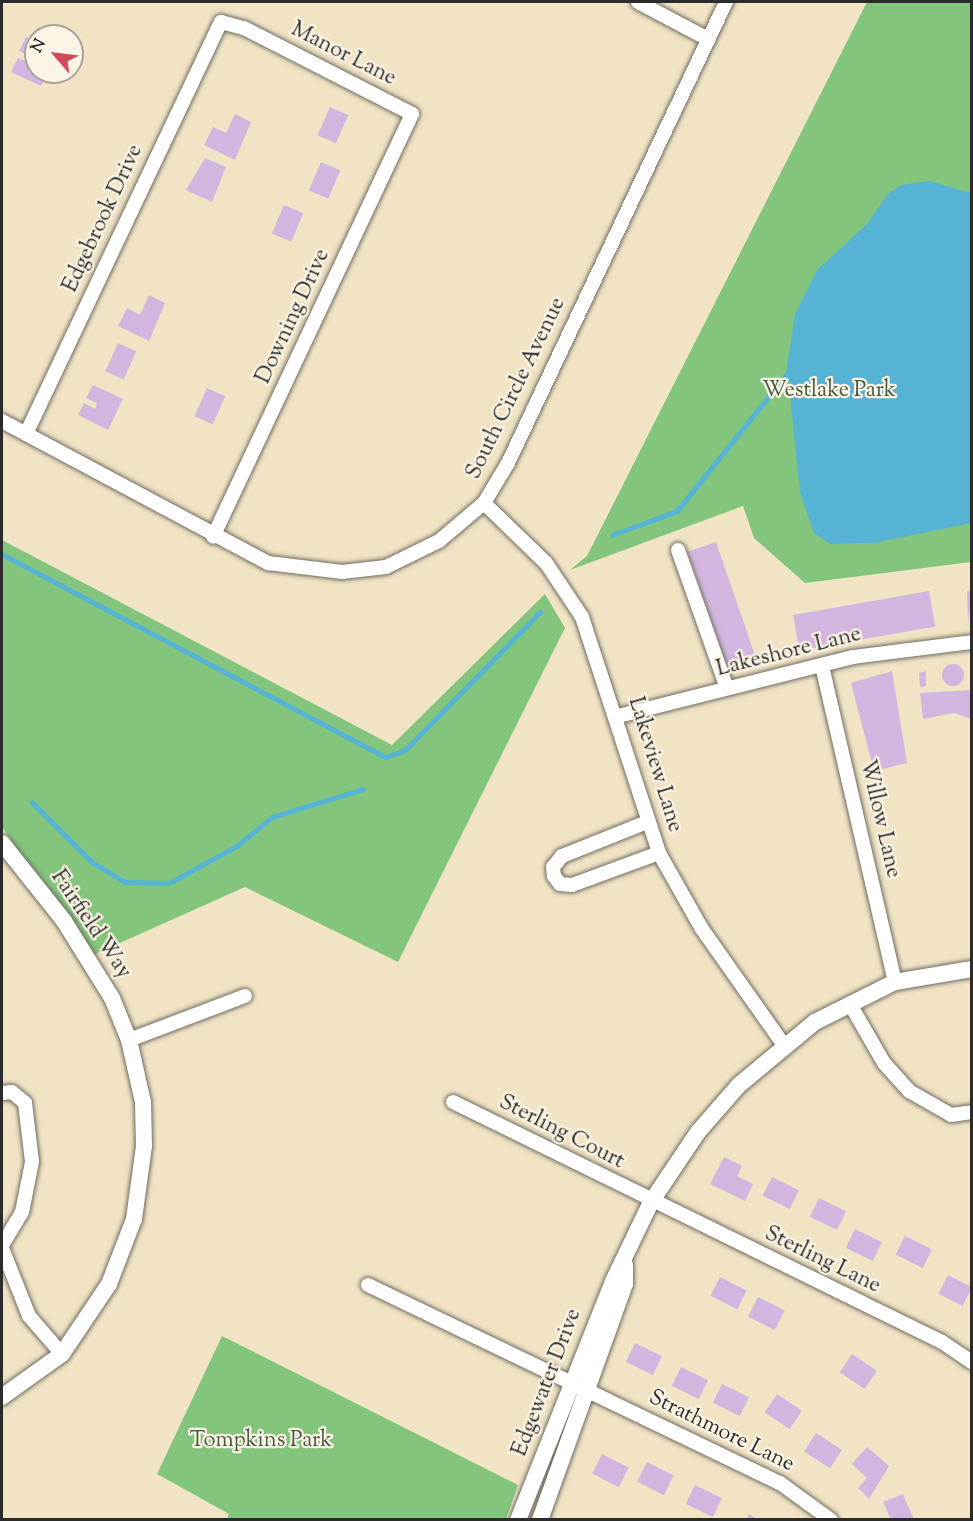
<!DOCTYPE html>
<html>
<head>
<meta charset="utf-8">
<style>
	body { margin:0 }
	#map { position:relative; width:973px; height:1521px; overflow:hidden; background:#f0e4c5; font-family:"Sorts Mill Goudy",serif }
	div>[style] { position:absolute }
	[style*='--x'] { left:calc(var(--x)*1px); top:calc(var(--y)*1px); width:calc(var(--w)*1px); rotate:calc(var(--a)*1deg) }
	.green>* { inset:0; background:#83c57d }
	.water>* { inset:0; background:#56b3d4 }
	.stream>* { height:4.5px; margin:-2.25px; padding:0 2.25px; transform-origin:2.25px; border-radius:2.25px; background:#56b3d4 }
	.building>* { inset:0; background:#d2b6df; transform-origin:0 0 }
	.round { border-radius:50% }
	.roads { filter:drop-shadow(0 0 2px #706c61) drop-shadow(0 0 2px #706c61) }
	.minor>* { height:14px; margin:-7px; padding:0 7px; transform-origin:7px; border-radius:7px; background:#fff }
	.tertiary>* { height:16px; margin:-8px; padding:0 8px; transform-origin:8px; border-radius:8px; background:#fff }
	span { translate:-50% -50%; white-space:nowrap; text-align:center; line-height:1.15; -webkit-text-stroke:4.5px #fcf5e5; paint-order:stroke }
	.street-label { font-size:22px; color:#2b2b2b }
	.park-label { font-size:22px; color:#455944 }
	.frame { position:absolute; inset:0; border:3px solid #2b2b2b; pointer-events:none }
	.north { position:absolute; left:24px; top:24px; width:60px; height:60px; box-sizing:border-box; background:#fcf5e5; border:2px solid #a8a49b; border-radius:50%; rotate:298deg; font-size:16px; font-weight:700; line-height:24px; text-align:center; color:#2b2b2b }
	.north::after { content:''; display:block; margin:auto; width:21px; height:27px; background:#d1495b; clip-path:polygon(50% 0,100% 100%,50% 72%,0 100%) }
</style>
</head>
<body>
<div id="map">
	<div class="green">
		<div style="clip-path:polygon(867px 2px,971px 2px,971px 562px,805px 583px,754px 538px,743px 506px,570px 570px,587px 556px)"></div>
		<div style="clip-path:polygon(2px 540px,392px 745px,545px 594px,565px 628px,398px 962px,245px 887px,93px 955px,2px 827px)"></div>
		<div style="clip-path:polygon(222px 1336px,518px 1485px,506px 1519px,227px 1519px,229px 1514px,157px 1474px)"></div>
	</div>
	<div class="water">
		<div style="clip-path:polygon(929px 181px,971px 193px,971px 523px,874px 543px,830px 544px,814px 533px,800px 492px,787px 367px,795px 314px,817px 270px,867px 224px,888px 194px,901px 185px)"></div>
	</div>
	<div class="stream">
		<div style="--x:612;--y:535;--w:69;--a:-20.3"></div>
		<div style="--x:677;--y:511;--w:186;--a:-51.3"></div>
		<div style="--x:2;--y:554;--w:434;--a:27.9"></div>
		<div style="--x:386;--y:757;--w:20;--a:-20"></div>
		<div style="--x:405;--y:750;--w:193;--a:-45.6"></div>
		<div style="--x:32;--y:802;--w:85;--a:45"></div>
		<div style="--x:92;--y:862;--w:39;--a:31"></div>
		<div style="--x:125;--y:882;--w:44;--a:1.3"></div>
		<div style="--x:169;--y:883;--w:77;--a:-28.6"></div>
		<div style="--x:237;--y:846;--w:45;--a:-39.6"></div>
		<div style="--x:272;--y:817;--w:95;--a:-17.1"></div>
	</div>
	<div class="building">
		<div style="clip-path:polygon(26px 37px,36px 42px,36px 72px,48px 72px,41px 86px,11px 72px,18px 58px,28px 62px,31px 56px,19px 51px)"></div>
		<div style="left:330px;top:107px;width:20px;height:31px;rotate:24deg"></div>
		<div style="clip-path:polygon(235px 114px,251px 122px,235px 160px,204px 145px,213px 127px,226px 133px)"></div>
		<div style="clip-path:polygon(205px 158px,226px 167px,212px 202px,186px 190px)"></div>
		<div style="left:321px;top:162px;width:21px;height:31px;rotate:23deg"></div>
		<div style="left:284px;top:205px;width:21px;height:31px;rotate:23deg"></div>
		<div style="clip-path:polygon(149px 295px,165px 303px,149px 341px,118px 326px,127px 308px,140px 315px)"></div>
		<div style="left:118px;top:343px;width:20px;height:31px;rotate:24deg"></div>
		<div style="clip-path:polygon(93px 385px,123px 399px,108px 430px,78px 415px,84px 403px,95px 409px,97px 403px,86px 398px)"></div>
		<div style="left:207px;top:388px;width:20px;height:31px;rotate:24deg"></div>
		<div style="left:716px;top:542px;width:121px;height:30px;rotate:71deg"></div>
		<div style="left:929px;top:591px;width:36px;height:138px;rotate:80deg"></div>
		<div style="clip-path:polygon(967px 591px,972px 591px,968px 624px)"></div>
		<div class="round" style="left:942px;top:664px;width:22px;height:22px"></div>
		<div style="clip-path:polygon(892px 671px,907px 763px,874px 771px,851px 683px)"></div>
		<div style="clip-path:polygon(926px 671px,926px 686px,920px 687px,919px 673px)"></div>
		<div style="clip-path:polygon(972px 690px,972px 719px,954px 713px,923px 719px,920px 693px)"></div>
		<div style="clip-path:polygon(724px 1157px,742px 1166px,737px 1176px,753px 1184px,745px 1201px,710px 1184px)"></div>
		<div style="left:772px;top:1177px;width:30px;height:21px;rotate:26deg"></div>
		<div style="left:819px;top:1198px;width:30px;height:21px;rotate:26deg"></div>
		<div style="left:855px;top:1229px;width:30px;height:21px;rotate:26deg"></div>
		<div style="left:905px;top:1236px;width:30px;height:21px;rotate:26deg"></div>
		<div style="left:948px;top:1275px;width:27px;height:21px;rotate:27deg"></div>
		<div style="left:720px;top:1277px;width:30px;height:21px;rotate:27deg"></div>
		<div style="left:758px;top:1297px;width:30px;height:22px;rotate:27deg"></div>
		<div style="left:635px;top:1343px;width:30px;height:21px;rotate:26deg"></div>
		<div style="left:852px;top:1354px;width:30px;height:22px;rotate:34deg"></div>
		<div style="left:681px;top:1367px;width:30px;height:21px;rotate:26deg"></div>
		<div style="left:722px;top:1384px;width:30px;height:21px;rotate:26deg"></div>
		<div style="left:777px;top:1394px;width:30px;height:22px;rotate:34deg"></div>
		<div style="left:816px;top:1433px;width:31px;height:22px;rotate:33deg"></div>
		<div style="clip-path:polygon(867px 1447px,889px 1466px,869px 1499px,858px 1488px,867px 1478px,852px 1464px)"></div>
		<div style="left:602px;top:1454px;width:30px;height:22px;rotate:27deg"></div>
		<div style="left:647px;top:1462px;width:30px;height:22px;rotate:27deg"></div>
		<div style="left:695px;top:1485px;width:30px;height:21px;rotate:26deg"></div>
		<div style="clip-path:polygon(903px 1494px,914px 1520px,891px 1520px,883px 1502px)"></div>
		<div style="clip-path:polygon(749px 1514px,759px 1520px,746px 1520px)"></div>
	</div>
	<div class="roads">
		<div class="minor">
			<div style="--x:638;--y:2;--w:79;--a:27.9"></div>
			<div style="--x:2;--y:421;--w:302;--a:28.1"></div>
			<div style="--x:268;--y:563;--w:75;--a:6.9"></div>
			<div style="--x:342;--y:572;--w:44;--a:-6.5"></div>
			<div style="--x:386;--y:567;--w:59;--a:-26.1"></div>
			<div style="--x:439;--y:541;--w:59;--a:-40.2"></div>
			<div style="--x:484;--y:503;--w:47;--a:-59"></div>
			<div style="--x:508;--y:463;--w:510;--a:-64.69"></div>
			<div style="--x:26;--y:434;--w:456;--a:-64.7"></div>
			<div style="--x:221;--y:22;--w:24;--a:15"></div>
			<div style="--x:244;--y:28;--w:189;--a:27.1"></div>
			<div style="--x:412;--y:114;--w:467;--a:115.2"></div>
			<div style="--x:484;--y:503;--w:86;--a:44.1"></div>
			<div style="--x:546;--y:563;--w:65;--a:56.3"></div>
			<div style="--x:582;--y:617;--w:248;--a:71.9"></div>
			<div style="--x:659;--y:853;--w:87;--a:60.5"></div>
			<div style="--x:702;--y:929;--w:141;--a:54.8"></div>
			<div style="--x:678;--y:550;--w:146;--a:70.5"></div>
			<div style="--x:822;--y:666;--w:324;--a:77"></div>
			<div style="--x:618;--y:716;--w:242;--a:-14.1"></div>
			<div style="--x:853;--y:657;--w:120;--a:-7.2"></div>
			<div style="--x:647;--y:822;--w:92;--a:158.2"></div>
			<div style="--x:562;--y:856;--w:14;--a:129"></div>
			<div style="--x:553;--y:867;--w:9;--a:84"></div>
			<div style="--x:554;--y:876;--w:10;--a:53"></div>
			<div style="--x:560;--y:884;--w:12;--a:5"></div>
			<div style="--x:572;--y:885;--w:93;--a:-20.2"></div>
			<div style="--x:850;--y:1004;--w:68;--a:60"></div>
			<div style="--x:884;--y:1063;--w:38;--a:48"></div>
			<div style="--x:909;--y:1091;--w:48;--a:29.7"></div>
			<div style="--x:951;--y:1115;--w:21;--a:-8"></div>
			<div style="--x:129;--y:1040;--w:124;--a:-20.8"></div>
			<div style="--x:2;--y:1093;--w:10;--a:-6"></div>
			<div style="--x:12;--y:1092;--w:17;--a:40"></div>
			<div style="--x:25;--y:1103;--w:59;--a:83.2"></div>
			<div style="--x:32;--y:1162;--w:51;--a:101.3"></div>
			<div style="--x:22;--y:1212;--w:39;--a:121"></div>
			<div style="--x:453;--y:1102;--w:545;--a:26.14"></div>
			<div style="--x:942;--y:1342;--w:36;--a:34"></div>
			<div style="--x:2;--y:1248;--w:73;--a:68.3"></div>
			<div style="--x:29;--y:1316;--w:50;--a:49"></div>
			<div style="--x:368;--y:1285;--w:457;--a:25.7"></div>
			<div style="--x:780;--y:1483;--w:63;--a:36"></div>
		</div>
		<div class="tertiary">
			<div style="--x:2;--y:843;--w:100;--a:51.5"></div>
			<div style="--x:64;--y:921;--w:91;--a:58.1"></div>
			<div style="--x:112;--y:998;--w:45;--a:68"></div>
			<div style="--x:129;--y:1040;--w:64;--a:77.3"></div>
			<div style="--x:143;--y:1102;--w:44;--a:88.7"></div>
			<div style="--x:144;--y:1146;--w:74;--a:97.8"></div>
			<div style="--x:134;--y:1219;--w:70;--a:111"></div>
			<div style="--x:109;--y:1284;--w:84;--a:123.9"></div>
			<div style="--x:62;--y:1354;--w:74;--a:144.4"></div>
			<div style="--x:518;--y:1520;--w:257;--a:-68.3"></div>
			<div style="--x:613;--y:1281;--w:88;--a:-64.3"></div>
			<div style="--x:651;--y:1202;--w:84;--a:-56.1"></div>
			<div style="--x:698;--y:1132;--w:62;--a:-48.9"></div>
			<div style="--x:739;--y:1085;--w:99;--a:-39.7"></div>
			<div style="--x:815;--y:1022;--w:89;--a:-26.6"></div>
			<div style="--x:895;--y:982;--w:78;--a:-9.6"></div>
			<div style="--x:540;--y:1520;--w:251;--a:-70.2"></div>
			<div style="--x:625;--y:1284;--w:19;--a:-90"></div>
		</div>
	</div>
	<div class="street-label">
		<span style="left:343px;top:55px;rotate:27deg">Manor Lane</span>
		<span style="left:104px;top:219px;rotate:-65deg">Edgebrook Drive</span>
		<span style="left:294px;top:317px;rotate:-65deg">Downing Drive</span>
		<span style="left:517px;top:389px;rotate:-64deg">South Circle Avenue</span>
		<span style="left:789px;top:653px;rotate:-14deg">Lakeshore Lane</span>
		<span style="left:654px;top:765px;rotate:73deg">Lakeview Lane</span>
		<span style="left:879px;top:819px;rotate:77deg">Willow Lane</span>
		<span style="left:90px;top:925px;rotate:56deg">Fairfield Way</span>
		<span style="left:561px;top:1133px;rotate:27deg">Sterling Court</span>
		<span style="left:822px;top:1261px;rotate:26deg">Sterling Lane</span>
		<span style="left:548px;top:1383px;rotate:-69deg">Edgewater Drive</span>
		<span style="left:721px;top:1432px;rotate:26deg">Strathmore Lane</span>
	</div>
	<div class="park-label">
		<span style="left:829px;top:392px">Westlake Park</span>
		<span style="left:261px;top:1442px">Tompkins Park</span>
	</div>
	<div class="frame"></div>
	<div class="north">N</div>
</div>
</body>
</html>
